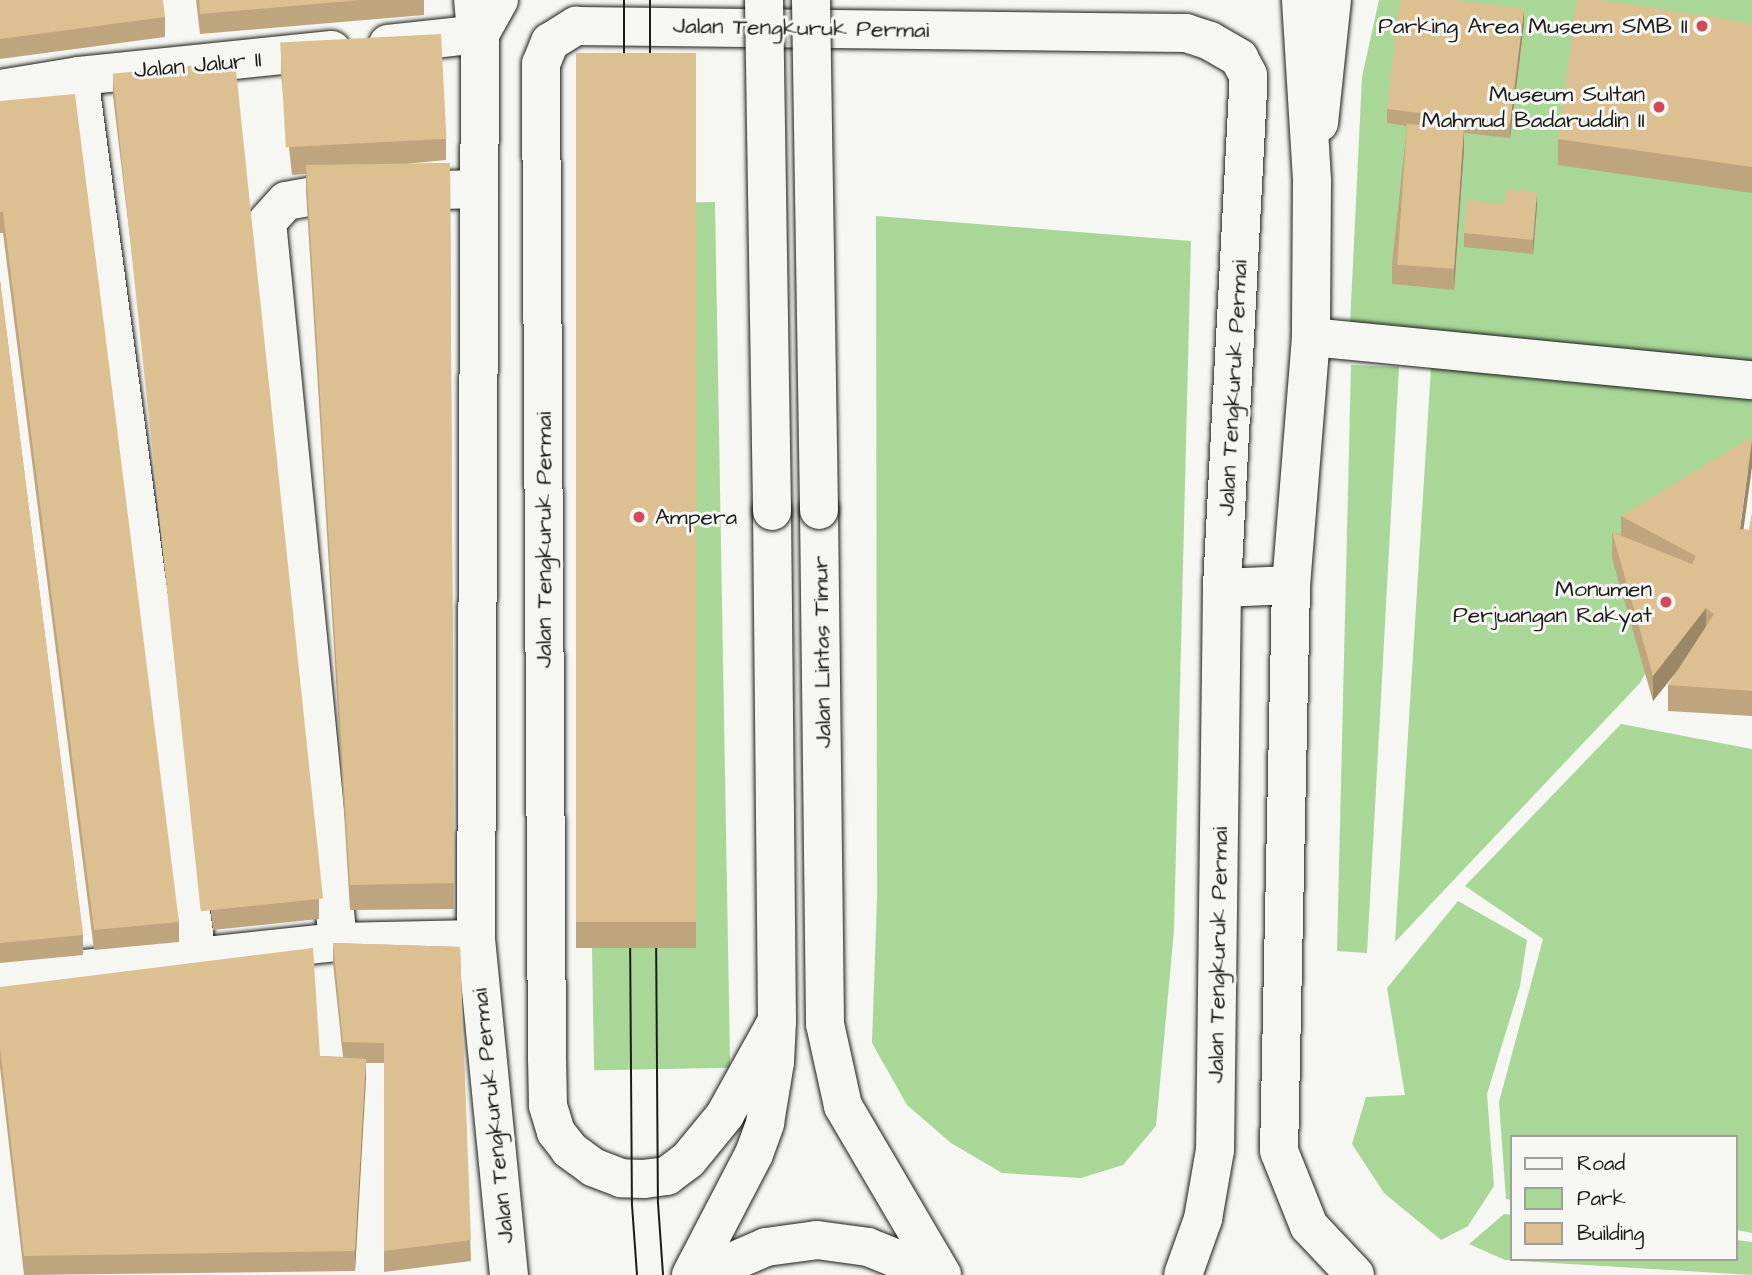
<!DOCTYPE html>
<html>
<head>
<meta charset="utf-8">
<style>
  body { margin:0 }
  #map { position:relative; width:1752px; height:1275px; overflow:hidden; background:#f6f6f2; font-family:"Architects Daughter",sans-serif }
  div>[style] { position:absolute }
  .green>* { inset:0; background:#a8d798; transform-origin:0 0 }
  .roads { filter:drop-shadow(0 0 2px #1c1c1c) drop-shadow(0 0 2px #1c1c1c) }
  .minor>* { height:38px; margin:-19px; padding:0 19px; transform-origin:19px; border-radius:19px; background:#f6f6f2 }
  .major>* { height:38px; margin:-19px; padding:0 19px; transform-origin:19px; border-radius:19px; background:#f6f6f2 }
  .highway>* { height:38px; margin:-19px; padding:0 19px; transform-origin:19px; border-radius:19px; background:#f6f6f2 }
  .tram>* { height:2px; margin:-1px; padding:0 1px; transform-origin:1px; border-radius:1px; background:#1c1c1c }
  .bridges { filter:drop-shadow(0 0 2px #1c1c1c) drop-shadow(0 0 2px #1c1c1c) }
  .highway-bridge>* { height:38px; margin:-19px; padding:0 19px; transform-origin:19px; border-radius:19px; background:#f6f6f2 }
  .wall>* { inset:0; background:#bea57d; transform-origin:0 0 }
  .shaded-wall>* { inset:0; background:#9b8666 }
  .building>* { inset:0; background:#ddc091; transform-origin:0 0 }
  .dots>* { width:19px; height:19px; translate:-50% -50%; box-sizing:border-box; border:4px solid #f6f6f2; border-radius:50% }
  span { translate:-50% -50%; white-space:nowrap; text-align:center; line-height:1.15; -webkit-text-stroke:6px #f6f6f2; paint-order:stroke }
  .poi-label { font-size:23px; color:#1c1c1c }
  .right { translate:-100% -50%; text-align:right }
  .left { translate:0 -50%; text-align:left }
  .street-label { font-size:23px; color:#1c1c1c }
  .legend { position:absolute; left:1510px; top:1135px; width:228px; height:126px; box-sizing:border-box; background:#f6f6f2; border:2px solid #9f9f9c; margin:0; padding:9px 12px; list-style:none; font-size:21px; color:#1c1c1c }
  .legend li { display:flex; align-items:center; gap:14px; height:35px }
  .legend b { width:35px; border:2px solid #9f9f9c }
</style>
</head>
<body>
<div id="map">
  <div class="green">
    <i style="clip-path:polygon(1379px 0,1752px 0,1752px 362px,1350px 325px,1362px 77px)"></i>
    <i style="left:715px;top:202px;width:866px;height:136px;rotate:89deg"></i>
    <i style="clip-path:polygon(876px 216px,1191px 241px,1174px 930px,1156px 1126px,1123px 1165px,1081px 1178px,1002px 1173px,951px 1143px,907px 1105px,872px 1043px,877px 898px)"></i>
    <i style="clip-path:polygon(1351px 365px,1399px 367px,1367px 953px,1337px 951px)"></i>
    <i style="clip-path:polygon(1431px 368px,1752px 397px,1752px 463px,1692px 589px,1640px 683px,1395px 942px)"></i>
    <i style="clip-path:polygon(1621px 724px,1752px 749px,1752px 1233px,1736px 1230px,1736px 1137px,1512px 1137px,1512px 1200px,1506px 1199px,1499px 1102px,1543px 939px,1465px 886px)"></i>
    <i style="clip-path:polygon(1458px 901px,1527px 940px,1520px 986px,1487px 1094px,1494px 1186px,1468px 1226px,1441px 1240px,1384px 1193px,1352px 1144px,1366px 1097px,1405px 1095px,1387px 988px)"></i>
    <i style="clip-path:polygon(1504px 1214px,1512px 1215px,1512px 1259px,1736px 1259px,1736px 1240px,1752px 1242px,1752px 1275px,1505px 1260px,1469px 1244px)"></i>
  </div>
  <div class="roads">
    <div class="minor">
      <i style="left:388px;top:44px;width:93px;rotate:-6.2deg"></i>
      <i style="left:480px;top:34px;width:14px;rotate:-111deg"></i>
      <i style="left:475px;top:21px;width:21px;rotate:-95deg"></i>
      <i style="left:79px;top:76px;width:888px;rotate:82.36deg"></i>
      <i style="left:0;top:89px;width:80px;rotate:-9.3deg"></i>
      <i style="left:79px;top:76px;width:254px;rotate:-5.9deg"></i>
      <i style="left:1319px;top:123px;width:124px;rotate:-84deg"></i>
      <i style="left:1311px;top:337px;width:443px;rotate:5.6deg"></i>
      <i style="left:338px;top:942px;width:723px;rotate:-95.63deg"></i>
      <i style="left:267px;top:222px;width:28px;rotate:-48deg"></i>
      <i style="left:286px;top:201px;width:45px;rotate:-10.3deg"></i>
      <i style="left:330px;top:193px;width:149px;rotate:-1.5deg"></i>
      <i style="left:0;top:978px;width:340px;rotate:-6.1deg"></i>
      <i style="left:338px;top:942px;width:138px;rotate:-1.2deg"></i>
    </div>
    <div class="major">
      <i style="left:499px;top:0;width:39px;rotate:119deg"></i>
      <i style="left:480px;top:34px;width:905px;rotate:90.25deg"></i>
      <i style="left:476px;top:939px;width:338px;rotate:84.4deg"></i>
      <i style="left:1301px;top:0;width:182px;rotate:86.5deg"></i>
      <i style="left:1312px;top:182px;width:155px;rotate:90.4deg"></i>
      <i style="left:1311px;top:337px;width:249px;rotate:94.6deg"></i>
      <i style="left:1291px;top:585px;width:566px;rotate:91.21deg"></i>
      <i style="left:1279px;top:1151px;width:81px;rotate:68.2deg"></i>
      <i style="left:1309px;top:1226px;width:67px;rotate:46.8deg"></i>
      <i style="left:1222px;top:588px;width:69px;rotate:-2.5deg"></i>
      <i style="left:777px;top:1021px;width:107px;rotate:119deg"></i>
      <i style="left:725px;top:1115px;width:58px;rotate:129.4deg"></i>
      <i style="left:688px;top:1160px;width:26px;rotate:143deg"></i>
      <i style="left:667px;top:1176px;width:23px;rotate:173deg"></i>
      <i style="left:644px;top:1179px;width:23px;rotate:-178deg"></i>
      <i style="left:621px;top:1178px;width:30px;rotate:-159deg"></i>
      <i style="left:593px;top:1167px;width:29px;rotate:-144deg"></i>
      <i style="left:570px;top:1150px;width:23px;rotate:-128deg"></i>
      <i style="left:556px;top:1132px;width:28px;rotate:-107deg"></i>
      <i style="left:548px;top:1105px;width:46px;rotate:-91.2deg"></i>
      <i style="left:547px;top:1059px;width:995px;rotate:-90.35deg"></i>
      <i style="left:541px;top:64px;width:24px;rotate:-68deg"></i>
      <i style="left:550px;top:42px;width:31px;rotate:-32deg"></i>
      <i style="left:576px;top:26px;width:610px;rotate:0.66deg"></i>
      <i style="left:1186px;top:33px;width:25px;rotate:18deg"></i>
      <i style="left:1210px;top:41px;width:34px;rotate:30deg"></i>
      <i style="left:1239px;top:58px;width:19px;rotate:62deg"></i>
      <i style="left:1248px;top:75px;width:15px;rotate:90deg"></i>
      <i style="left:1248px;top:90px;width:499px;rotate:93deg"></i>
      <i style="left:1222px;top:588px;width:562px;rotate:90.71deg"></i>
      <i style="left:1215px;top:1150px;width:70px;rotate:99.9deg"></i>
      <i style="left:1203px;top:1219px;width:59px;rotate:109.7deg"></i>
    </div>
    <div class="highway">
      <i style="left:819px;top:510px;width:514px;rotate:89.33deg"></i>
      <i style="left:825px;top:1024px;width:84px;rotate:77.6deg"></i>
      <i style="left:843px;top:1106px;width:196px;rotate:59.6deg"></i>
      <i style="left:691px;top:1275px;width:136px;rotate:-62.5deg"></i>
      <i style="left:754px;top:1154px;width:33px;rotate:-70deg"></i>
      <i style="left:765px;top:1123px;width:62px;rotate:-80.7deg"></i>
      <i style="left:775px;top:1062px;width:41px;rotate:-87.2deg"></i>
      <i style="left:777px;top:1021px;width:510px;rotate:-90.56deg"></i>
      <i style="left:710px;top:1275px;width:13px;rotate:-39deg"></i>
      <i style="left:720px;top:1267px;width:50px;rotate:-23.5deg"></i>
      <i style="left:766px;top:1247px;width:51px;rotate:-7.8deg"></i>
      <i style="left:817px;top:1240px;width:51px;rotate:7.8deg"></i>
      <i style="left:868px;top:1247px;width:51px;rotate:22deg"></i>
      <i style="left:915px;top:1266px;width:14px;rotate:39deg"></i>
    </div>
  </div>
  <div class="tram">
    <i style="left:624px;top:0;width:73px;rotate:90deg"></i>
    <i style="left:650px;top:0;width:73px;rotate:90deg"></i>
    <i style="left:630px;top:927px;width:278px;rotate:89.6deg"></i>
    <i style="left:632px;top:1205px;width:70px;rotate:85.9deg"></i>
    <i style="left:656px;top:927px;width:276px;rotate:89.6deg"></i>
    <i style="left:658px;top:1203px;width:72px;rotate:86deg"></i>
  </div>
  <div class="bridges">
    <div class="highway-bridge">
      <i style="left:764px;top:0;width:511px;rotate:89.1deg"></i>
      <i style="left:811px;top:0;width:510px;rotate:89.1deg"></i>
    </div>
  </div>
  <div class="wall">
    <i style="clip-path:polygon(0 0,165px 17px,165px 37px,0 59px)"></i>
    <i style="clip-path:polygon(196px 0,424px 0,424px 15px,200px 34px)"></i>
    <i style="clip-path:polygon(1524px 23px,1510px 138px,1464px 133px,1464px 149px,1454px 290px,1392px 284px,1392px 264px,1407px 126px,1387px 123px,1387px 109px)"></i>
    <i style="clip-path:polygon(1752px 23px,1752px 193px,1558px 165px,1558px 139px)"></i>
    <i style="left:576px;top:53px;width:120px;height:895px"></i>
    <i style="clip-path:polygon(281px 54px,446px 139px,446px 160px,405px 164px,450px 163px,454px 909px,350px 910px,306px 191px,306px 174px,292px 175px,281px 75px)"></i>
    <i style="clip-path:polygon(113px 75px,319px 899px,319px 919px,213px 930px,113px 96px)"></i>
    <i style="clip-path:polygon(0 101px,179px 922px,179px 942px,94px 950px,3px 233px,0 233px)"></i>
    <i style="clip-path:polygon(1505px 204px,1537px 206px,1533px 254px,1464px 247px,1464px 233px)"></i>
    <i style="clip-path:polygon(0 280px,83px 935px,83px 955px,0 963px)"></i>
    <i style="clip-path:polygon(1752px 514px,1752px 716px,1668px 711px,1668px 685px,1675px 674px,1653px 701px,1612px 558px,1612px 532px,1621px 535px,1621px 516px,1749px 530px)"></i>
    <i style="clip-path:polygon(333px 943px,460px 947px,471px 1261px,384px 1272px,384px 1063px,366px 1063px,355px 1271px,24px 1275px,0 1067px,0 987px,320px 1056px,343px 1057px,333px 963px)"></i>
  </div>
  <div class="shaded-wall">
    <i style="clip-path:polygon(1524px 9px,1524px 23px,1510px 138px,1510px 124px)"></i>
    <i style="clip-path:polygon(1464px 128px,1464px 149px,1454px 290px,1454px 270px)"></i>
    <i style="clip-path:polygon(1537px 192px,1537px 206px,1533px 254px,1533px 240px)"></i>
    <i style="clip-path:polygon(1752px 441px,1752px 467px,1740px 555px,1740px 529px)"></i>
    <i style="clip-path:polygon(1706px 608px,1706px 634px,1653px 701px,1653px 676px)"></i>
    <i style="clip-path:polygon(366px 1059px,366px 1079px,355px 1271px,355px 1251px)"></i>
  </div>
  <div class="building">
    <i style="clip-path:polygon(0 0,163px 0,165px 17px,0 39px)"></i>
    <i style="clip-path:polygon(199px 0,361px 0,200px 14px)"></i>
    <i style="clip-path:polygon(1400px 0,1450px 0,1524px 9px,1510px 124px,1387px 109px)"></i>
    <i style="clip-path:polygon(1577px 0,1599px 0,1752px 23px,1752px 167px,1558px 139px)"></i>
    <i style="left:441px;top:34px;width:105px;height:161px;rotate:87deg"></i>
    <i style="left:576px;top:53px;width:120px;height:869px"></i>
    <i style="left:235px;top:61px;width:842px;height:123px;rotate:84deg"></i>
    <i style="clip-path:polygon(75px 94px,179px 922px,94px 930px,3px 212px,0 212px,0 101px)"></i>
    <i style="left:1407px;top:124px;width:57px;height:141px;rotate:4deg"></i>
    <i style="clip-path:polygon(450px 163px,454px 883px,350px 885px,306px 165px)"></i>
    <i style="clip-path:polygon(1506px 189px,1537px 192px,1533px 240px,1464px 233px,1467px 200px,1505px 204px)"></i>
    <i style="clip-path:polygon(0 281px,83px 935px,0 943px)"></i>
    <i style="clip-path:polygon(1752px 437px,1740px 529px,1749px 530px,1752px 514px,1752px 691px,1668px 685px,1714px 614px,1706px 608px,1653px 676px,1612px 532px,1692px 564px,1696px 556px,1621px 516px)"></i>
    <i style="clip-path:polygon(333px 943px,460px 947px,471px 1240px,384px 1251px,384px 1043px,343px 1042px)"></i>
    <i style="clip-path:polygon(313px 948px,320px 1056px,366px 1059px,355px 1251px,24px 1256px,0 1047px,0 987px)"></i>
  </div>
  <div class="dots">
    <i style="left:1702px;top:26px;background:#d1495b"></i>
    <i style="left:1659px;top:107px;background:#d1495b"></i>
    <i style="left:639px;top:517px;background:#d1495b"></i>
    <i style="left:1666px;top:602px;background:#d1495b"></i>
  </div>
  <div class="poi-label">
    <span class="right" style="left:1688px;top:26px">Parking Area Museum SMB II</span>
    <span class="right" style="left:1645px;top:107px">Museum Sultan<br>Mahmud Badaruddin II</span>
    <span class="left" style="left:655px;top:517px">Ampera</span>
    <span class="right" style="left:1652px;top:602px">Monumen<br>Perjuangan Rakyat</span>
  </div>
  <div class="street-label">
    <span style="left:801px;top:28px;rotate:1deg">Jalan Tengkuruk Permai</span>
    <span style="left:198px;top:65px;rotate:-5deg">Jalan Jalur II</span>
    <span style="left:1233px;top:388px;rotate:-87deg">Jalan Tengkuruk Permai</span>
    <span style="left:544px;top:540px;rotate:-90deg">Jalan Tengkuruk Permai</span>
    <span style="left:822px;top:652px;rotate:-91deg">Jalan Lintas Timur</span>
    <span style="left:1218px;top:955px;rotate:-89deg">Jalan Tengkuruk Permai</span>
    <span style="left:493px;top:1116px;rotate:-96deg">Jalan Tengkuruk Permai</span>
  </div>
  <ul class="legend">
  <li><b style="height:9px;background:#f6f6f2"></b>Road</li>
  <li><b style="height:19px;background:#a8d798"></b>Park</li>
  <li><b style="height:19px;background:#ddc091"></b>Building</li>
  </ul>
</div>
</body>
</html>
